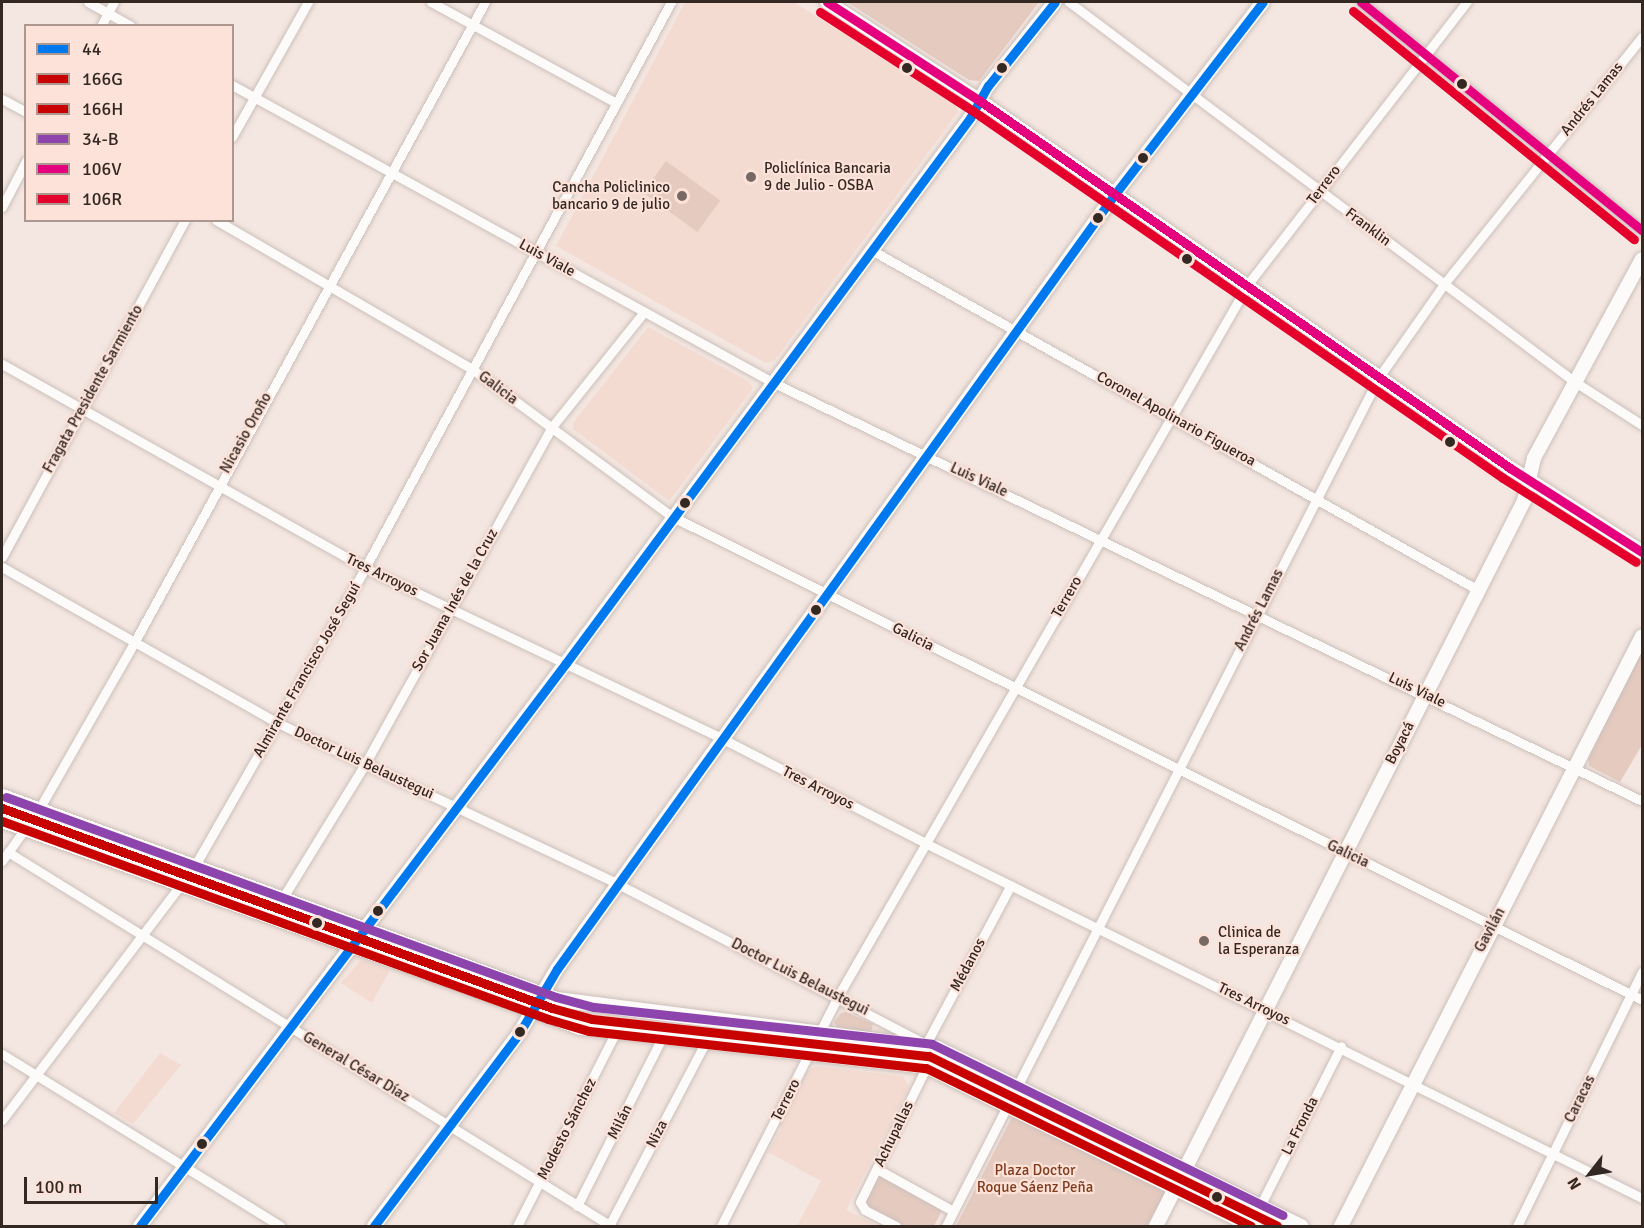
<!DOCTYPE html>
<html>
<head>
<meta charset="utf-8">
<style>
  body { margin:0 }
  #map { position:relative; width:1644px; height:1228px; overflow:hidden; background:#f4e6e0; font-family:Signika,sans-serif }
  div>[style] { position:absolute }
  .built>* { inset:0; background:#f3dbd2 }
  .green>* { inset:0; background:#e5cabf; transform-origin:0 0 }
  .roads { filter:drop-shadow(0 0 2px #cbc0bb) drop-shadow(0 0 2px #cbc0bb) }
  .street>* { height:9px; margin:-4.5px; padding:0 4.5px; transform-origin:4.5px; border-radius:4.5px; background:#fdfbfa }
  .secondary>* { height:14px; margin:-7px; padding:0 7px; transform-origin:7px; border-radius:7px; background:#fdfbfa }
  .primary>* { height:15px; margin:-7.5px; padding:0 7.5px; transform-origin:7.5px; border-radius:7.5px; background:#fdfbfa }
  .bus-1>* { height:9px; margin:-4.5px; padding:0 4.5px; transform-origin:4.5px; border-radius:4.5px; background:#0079ef }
  .bus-2>* { height:9px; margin:-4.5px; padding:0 4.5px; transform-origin:4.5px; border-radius:4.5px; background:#c70201 }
  .bus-3>* { height:9px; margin:-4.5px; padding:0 4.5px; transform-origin:4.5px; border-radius:4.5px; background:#c70201 }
  .bus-4>* { height:9px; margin:-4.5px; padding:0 4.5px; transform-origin:4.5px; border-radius:4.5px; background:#8e44ad }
  .bus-5>* { height:9px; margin:-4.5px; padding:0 4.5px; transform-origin:4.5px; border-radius:4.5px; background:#e5007d }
  .bus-6>* { height:9px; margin:-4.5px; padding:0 4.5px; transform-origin:4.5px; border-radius:4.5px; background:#e4002b }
  .dots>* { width:16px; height:16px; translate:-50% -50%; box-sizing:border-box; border:3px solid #fce2d8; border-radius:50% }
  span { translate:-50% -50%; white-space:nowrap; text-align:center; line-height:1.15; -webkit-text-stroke:4.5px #fce2d8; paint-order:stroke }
  .street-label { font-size:15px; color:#342823 }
  .poi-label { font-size:15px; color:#342823 }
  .left { translate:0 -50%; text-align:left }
  .right { translate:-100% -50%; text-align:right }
  .park-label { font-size:15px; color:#813c1d }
  .frame { position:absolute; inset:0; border:3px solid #342823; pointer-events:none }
  .legend { position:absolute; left:24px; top:24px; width:210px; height:198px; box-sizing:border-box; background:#fce2d8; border:2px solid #ac9890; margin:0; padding:8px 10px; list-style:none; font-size:18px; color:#342823 }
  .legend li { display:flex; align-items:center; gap:12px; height:30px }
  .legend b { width:30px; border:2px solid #ac9890 }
  .north { position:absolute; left:1560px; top:1144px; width:60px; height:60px; -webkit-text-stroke:4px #fce2d8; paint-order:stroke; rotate:239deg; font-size:16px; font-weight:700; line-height:24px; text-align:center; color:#342823 }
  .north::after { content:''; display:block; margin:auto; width:21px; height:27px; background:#342823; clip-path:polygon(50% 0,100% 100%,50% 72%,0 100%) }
  .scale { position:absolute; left:24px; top:1177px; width:134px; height:27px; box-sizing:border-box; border:3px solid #342823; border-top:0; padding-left:8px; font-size:18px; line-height:21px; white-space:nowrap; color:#342823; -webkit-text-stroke:4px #fce2d8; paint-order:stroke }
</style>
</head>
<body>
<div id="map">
  <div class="built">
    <i style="clip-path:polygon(685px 2px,794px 2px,956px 105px,958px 112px,774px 361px,766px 363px,556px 246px)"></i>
    <i style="clip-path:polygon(648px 327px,748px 381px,753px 388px,669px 501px,573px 429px,573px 423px)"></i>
    <i style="clip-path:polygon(361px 960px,390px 970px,372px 1003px,341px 983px)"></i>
    <i style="clip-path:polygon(160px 1053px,181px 1065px,133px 1124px,114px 1113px)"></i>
    <i style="clip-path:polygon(815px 1066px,903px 1076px,909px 1087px,846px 1210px,878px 1226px,797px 1226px,821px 1181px,768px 1152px,782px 1127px,778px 1125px,808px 1071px)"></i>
  </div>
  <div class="green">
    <i style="clip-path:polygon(847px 2px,1039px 2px,979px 81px,969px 80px)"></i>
    <i style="left:666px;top:161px;width:67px;height:39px;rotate:36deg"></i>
    <i style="clip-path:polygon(1642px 650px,1642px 745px,1620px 782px,1589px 766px,1588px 756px)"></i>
    <i style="clip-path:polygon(846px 1012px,873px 1024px,871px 1033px,837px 1027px,834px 1022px,841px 1013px)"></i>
    <i style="clip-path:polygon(1013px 1115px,1161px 1187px,1164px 1194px,1147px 1226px,956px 1226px)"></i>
    <i style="clip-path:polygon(879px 1169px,946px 1203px,934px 1226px,902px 1226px,860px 1205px)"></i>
  </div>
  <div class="roads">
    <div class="street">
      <i style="left:88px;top:2px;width:49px;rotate:29.2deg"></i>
      <i style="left:431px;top:2px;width:211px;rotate:28.6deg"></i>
      <i style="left:1069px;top:2px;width:633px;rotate:36.91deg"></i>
      <i style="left:1575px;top:382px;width:80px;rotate:32.7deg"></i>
      <i style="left:1361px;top:2px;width:362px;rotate:39.1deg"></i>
      <i style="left:101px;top:26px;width:27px;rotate:-62deg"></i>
      <i style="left:232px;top:85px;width:619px;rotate:28.8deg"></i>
      <i style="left:774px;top:383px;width:963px;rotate:25.71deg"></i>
      <i style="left:2px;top:99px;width:27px;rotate:28deg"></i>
      <i style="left:232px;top:137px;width:155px;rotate:-60.6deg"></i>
      <i style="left:2px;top:207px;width:52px;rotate:-62.4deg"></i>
      <i style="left:216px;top:220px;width:296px;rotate:30.2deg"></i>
      <i style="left:472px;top:369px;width:250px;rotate:36.4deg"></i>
      <i style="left:673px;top:517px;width:1083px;rotate:26.49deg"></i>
      <i style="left:873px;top:251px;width:694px;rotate:29.26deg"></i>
      <i style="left:2px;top:364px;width:416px;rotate:29.3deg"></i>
      <i style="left:365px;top:568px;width:397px;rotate:25.5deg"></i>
      <i style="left:723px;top:739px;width:227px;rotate:27.2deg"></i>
      <i style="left:925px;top:843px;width:800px;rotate:26.34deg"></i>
      <i style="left:2px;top:557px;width:383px;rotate:-61.5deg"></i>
      <i style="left:2px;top:567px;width:317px;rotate:29.5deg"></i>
      <i style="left:278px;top:723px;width:376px;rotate:25.3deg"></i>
      <i style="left:618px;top:884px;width:347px;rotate:27.5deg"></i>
      <i style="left:926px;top:1044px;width:180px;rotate:-61.9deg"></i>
      <i style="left:8px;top:852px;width:710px;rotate:31.81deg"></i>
      <i style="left:2px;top:861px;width:64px;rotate:-54.6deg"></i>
      <i style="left:39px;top:809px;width:191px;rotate:-60.2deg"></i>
      <i style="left:134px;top:643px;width:731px;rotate:-61.3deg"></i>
      <i style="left:282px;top:899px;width:158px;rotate:-58.4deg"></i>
      <i style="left:365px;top:764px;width:384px;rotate:-61deg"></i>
      <i style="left:551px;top:428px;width:149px;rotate:-51.3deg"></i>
      <i style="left:2px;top:1054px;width:327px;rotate:31.7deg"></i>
      <i style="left:2px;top:1120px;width:318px;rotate:-52.8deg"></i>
      <i style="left:194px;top:867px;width:344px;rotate:-60.2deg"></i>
      <i style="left:365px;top:568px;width:643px;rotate:-61.6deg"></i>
      <i style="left:877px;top:1169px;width:87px;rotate:28.9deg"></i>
      <i style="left:577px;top:1206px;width:188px;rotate:-63.2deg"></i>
      <i style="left:1260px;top:1206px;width:179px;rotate:-63.1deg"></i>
      <i style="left:517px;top:1226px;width:218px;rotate:-63deg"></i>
      <i style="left:609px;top:1226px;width:207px;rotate:-62.3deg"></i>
      <i style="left:721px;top:1226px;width:258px;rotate:-63deg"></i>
      <i style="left:838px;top:996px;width:822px;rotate:-60.06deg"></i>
      <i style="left:1248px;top:284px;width:357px;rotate:-52.2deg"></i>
      <i style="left:896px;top:1226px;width:35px;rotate:-153deg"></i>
      <i style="left:865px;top:1210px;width:9px;rotate:-122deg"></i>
      <i style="left:860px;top:1202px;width:152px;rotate:-63.8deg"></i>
      <i style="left:946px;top:1226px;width:953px;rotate:-62.98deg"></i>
      <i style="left:1379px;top:377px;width:113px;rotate:-55deg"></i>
      <i style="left:1444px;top:284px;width:317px;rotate:-51.3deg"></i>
      <i style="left:1517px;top:1226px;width:283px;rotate:-63.8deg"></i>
    </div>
    <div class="secondary">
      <i style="left:827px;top:2px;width:182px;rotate:32.9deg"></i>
      <i style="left:980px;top:101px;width:645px;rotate:34.7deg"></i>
      <i style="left:1510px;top:468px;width:156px;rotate:32.5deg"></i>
      <i style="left:140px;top:1226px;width:706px;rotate:-52.89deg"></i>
      <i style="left:566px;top:663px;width:678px;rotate:-53.45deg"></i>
      <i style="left:970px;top:118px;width:37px;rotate:-61deg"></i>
      <i style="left:988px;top:86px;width:107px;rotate:-51.4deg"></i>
      <i style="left:374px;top:1226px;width:243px;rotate:-53deg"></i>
      <i style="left:520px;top:1032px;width:73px;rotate:-59.6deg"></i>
      <i style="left:557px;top:969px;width:955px;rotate:-54.25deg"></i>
      <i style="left:1115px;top:194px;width:242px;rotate:-52.4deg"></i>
      <i style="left:1156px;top:1226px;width:813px;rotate:-63.09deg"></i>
      <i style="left:1524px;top:501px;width:44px;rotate:-76.9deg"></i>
      <i style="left:1534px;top:458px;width:226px;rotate:-61.5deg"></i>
      <i style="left:1341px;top:1226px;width:662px;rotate:-62.97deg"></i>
    </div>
    <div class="primary">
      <i style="left:2px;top:796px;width:590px;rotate:20.12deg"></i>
      <i style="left:556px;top:999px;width:384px;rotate:7.3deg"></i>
      <i style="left:937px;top:1048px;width:405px;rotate:26.1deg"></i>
      <i style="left:2px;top:820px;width:614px;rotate:19.7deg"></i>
      <i style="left:580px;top:1027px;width:349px;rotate:6.4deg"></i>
      <i style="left:927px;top:1066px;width:364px;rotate:26.1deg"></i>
    </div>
  </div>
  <div class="bus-1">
    <i style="left:140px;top:1226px;width:706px;rotate:-52.89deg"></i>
    <i style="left:566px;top:663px;width:678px;rotate:-53.45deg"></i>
    <i style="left:970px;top:118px;width:37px;rotate:-61deg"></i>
    <i style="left:988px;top:86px;width:107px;rotate:-51.4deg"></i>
    <i style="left:374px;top:1226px;width:243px;rotate:-53deg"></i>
    <i style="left:520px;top:1032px;width:73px;rotate:-59.6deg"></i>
    <i style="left:557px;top:969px;width:955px;rotate:-54.25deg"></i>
    <i style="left:1115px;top:194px;width:242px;rotate:-52.4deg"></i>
  </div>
  <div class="bus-2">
    <i style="left:2px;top:808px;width:585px;rotate:19.98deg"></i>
    <i style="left:552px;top:1008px;width:41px;rotate:15.4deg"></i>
    <i style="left:592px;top:1019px;width:339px;rotate:6.3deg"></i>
    <i style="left:929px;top:1056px;width:387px;rotate:26deg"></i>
  </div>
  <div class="bus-3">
    <i style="left:2px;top:821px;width:581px;rotate:19.93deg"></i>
    <i style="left:548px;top:1019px;width:43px;rotate:16.3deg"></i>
    <i style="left:589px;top:1031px;width:339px;rotate:6.3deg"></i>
    <i style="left:926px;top:1068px;width:361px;rotate:25.9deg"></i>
  </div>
  <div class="bus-4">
    <i style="left:6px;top:797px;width:585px;rotate:19.98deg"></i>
    <i style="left:556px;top:997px;width:39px;rotate:15deg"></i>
    <i style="left:594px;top:1007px;width:340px;rotate:6.2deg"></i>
    <i style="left:932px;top:1044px;width:390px;rotate:26deg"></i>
  </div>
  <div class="bus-5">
    <i style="left:827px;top:2px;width:182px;rotate:32.9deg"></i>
    <i style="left:980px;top:101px;width:645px;rotate:34.7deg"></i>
    <i style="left:1510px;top:468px;width:156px;rotate:32.5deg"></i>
    <i style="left:1361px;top:2px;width:362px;rotate:39.1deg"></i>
  </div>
  <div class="bus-6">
    <i style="left:1353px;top:11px;width:362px;rotate:39.1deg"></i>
    <i style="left:820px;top:12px;width:182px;rotate:32.9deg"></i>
    <i style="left:973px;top:111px;width:645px;rotate:34.7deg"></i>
    <i style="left:1503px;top:478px;width:157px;rotate:32.3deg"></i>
  </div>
  <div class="dots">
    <i style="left:907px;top:68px;background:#342823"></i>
    <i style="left:1002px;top:68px;background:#342823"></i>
    <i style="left:1462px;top:84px;background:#342823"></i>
    <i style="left:1143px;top:158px;background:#342823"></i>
    <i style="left:751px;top:177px;background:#776a65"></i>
    <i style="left:682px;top:196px;background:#776a65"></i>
    <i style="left:1098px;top:218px;background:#342823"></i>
    <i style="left:1187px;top:259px;background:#342823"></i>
    <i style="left:1450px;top:442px;background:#342823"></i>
    <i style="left:685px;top:503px;background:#342823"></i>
    <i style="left:816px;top:610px;background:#342823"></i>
    <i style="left:378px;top:911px;background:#342823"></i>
    <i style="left:317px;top:923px;background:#342823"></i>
    <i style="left:1204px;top:941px;background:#776a65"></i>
    <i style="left:520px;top:1032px;background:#342823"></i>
    <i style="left:202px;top:1144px;background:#342823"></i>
    <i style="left:1217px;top:1197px;background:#342823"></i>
  </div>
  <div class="street-label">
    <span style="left:1592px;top:99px;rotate:-51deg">Andrés Lamas</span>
    <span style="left:1324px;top:185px;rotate:-53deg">Terrero</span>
    <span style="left:1368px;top:227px;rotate:37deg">Franklin</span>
    <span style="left:547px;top:258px;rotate:29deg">Luis Viale</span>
    <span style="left:498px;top:388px;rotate:37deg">Galicia</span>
    <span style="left:93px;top:389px;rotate:-61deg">Fragata Presidente Sarmiento</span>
    <span style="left:1176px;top:419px;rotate:29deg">Coronel Apolinario Figueroa</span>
    <span style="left:246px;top:433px;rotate:-61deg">Nicasio Oroño</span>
    <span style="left:979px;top:480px;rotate:25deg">Luis Viale</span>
    <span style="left:382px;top:575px;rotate:26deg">Tres Arroyos</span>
    <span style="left:1067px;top:597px;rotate:-60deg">Terrero</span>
    <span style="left:455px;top:600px;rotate:-61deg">Sor Juana Inés de la Cruz</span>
    <span style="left:1259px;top:610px;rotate:-63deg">Andrés Lamas</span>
    <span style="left:913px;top:637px;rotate:27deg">Galicia</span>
    <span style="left:307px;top:670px;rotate:-60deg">Almirante Francisco José Seguí</span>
    <span style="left:1417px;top:690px;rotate:26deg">Luis Viale</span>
    <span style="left:1400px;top:743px;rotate:-63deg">Boyacá</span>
    <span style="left:364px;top:763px;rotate:25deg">Doctor Luis Belaustegui</span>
    <span style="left:818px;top:788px;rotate:27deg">Tres Arroyos</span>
    <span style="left:1348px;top:854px;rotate:26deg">Galicia</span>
    <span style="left:1490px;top:930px;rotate:-62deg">Gavilán</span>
    <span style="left:968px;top:965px;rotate:-62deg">Médanos</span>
    <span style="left:800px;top:977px;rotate:27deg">Doctor Luis Belaustegui</span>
    <span style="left:1254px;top:1004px;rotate:26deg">Tres Arroyos</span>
    <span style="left:356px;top:1067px;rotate:31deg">General César Díaz</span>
    <span style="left:1580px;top:1099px;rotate:-64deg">Caracas</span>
    <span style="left:786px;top:1100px;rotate:-63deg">Terrero</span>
    <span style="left:620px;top:1122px;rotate:-63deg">Milán</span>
    <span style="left:1300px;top:1126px;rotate:-63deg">La Fronda</span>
    <span style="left:567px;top:1129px;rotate:-63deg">Modesto Sánchez</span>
    <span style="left:657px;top:1134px;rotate:-63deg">Niza</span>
    <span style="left:894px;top:1134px;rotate:-64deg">Achupallas</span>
  </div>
  <div class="poi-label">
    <span class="left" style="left:764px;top:177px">Policlínica Bancaria<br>9 de Julio - OSBA</span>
    <span class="right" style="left:670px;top:196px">Cancha Policlinico<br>bancario 9 de julio</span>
    <span class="left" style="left:1218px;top:941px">Clinica de<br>la Esperanza</span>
  </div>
  <div class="park-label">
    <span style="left:1035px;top:1179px">Plaza Doctor<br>Roque Sáenz Peña</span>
  </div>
  <div class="frame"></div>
  <ul class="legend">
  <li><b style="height:8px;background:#0079ef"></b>44</li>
  <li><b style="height:8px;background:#c70201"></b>166G</li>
  <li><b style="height:8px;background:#c70201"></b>166H</li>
  <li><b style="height:8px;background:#8e44ad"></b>34-B</li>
  <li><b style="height:8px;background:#e5007d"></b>106V</li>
  <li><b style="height:8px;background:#e4002b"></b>106R</li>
  </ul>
  <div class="north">N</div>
  <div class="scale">100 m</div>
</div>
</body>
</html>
